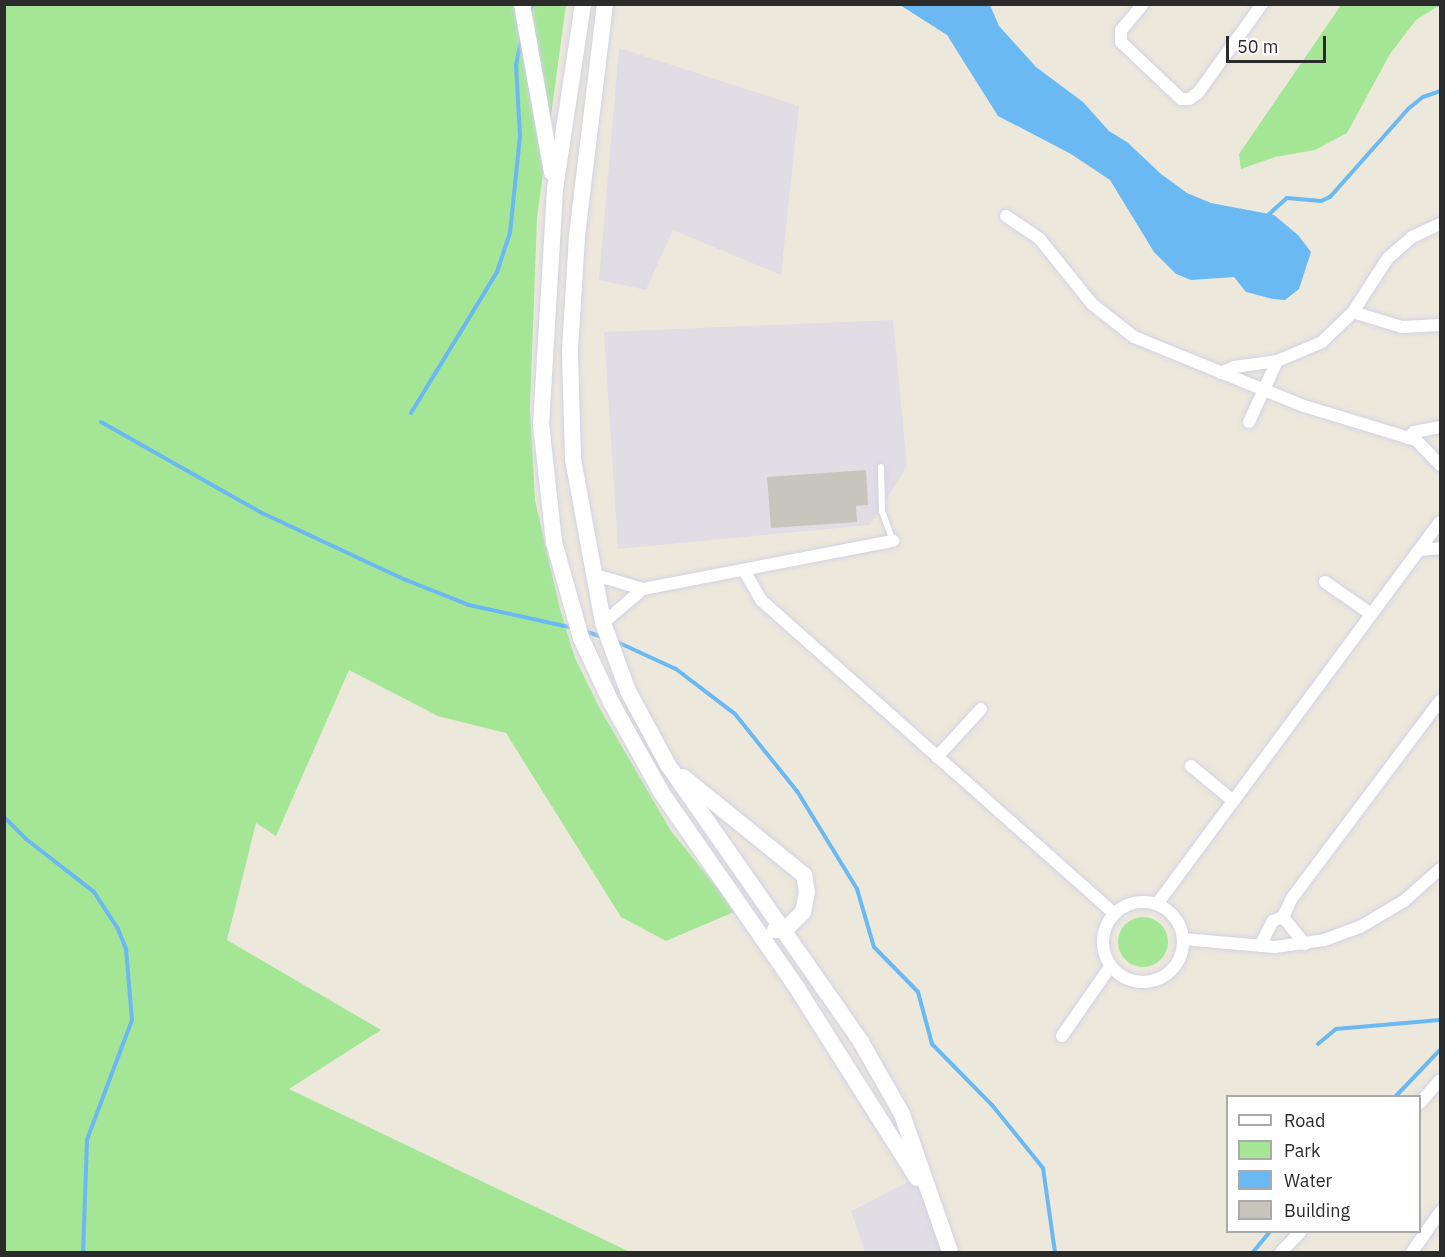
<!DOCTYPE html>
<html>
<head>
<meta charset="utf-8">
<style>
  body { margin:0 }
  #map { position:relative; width:1445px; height:1257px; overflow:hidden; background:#ede8dc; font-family:"IBM Plex Sans",sans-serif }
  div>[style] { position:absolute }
  .industrial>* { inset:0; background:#e1dde5 }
  .green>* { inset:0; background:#a5e696 }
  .round { border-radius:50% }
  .water>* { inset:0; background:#6bb9f3 }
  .stream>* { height:4px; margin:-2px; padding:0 2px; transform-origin:2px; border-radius:2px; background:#6bb9f3 }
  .building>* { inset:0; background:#c8c5bc }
  .roads { filter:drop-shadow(0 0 2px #d1d2e4) drop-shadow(0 0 2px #d1d2e4) }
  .service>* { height:6px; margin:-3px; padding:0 3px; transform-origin:3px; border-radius:3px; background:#fff }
  .minor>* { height:12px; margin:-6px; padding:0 6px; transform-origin:6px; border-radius:6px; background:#fff }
  .minor>.ring { margin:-6px; padding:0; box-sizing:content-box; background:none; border:12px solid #fff; border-radius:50% }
  .secondary>* { height:16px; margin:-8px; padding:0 8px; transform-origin:8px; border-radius:8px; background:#fff }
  span { translate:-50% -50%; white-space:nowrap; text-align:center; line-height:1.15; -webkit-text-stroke:5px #fff; paint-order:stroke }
  .frame { position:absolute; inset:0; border:6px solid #2b2b2b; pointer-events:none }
  .legend { position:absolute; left:1226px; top:1095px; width:195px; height:138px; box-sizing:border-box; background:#fff; border:2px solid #aaa; margin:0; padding:8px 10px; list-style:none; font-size:18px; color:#2b2b2b }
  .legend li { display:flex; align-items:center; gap:12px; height:30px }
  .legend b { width:30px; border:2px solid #aaa }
  .scale { position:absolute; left:1226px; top:36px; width:100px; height:27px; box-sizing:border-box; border:3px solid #2b2b2b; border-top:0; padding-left:8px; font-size:18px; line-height:21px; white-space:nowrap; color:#2b2b2b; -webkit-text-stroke:4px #fff; paint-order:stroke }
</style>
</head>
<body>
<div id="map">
  <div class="industrial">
    <i style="clip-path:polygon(619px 48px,799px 106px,781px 275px,673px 230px,646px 290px,599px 280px)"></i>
    <i style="clip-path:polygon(893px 320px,907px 466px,870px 525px,618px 549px,604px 332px)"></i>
    <i style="clip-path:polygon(914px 1179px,930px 1209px,942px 1252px,865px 1252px,851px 1211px)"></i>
  </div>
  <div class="green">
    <i style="clip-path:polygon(4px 5px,566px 5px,537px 218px,530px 408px,535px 500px,560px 609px,575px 658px,599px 707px,671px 831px,736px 911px,666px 941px,621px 917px,506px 733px,438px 716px,349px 670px,276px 836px,256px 823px,227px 940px,381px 1030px,289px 1089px,630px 1252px,5px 1252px)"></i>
    <i style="clip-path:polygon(1341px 5px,1440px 5px,1416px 20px,1390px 54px,1347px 133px,1315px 150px,1275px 157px,1241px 169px,1239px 154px)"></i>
    <i class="round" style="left:1118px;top:917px;width:50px;height:50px"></i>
  </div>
  <div class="water">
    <i style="clip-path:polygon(900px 5px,990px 5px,999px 26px,1036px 67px,1083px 102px,1109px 131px,1127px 142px,1161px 174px,1187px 193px,1211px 203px,1274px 215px,1298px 235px,1311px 252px,1299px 289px,1285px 300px,1273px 299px,1246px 292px,1234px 277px,1191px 280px,1176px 274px,1154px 252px,1110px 180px,1071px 154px,998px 116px,947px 35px)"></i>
  </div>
  <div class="stream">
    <i style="left:530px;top:13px;width:9px;rotate:-77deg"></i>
    <i style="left:1268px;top:215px;width:25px;rotate:-42deg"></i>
    <i style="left:1287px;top:198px;width:34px;rotate:5deg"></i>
    <i style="left:1321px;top:201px;width:10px;rotate:-24deg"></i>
    <i style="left:1330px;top:197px;width:118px;rotate:-48.4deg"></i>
    <i style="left:1408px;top:109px;width:19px;rotate:-39deg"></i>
    <i style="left:1423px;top:97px;width:18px;rotate:-19deg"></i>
    <i style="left:411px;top:413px;width:165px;rotate:-58.6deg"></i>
    <i style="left:497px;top:272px;width:41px;rotate:-71.6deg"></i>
    <i style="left:510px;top:233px;width:98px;rotate:-84.1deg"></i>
    <i style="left:520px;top:136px;width:71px;rotate:-93.2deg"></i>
    <i style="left:516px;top:65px;width:29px;rotate:-78deg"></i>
    <i style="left:101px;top:422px;width:185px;rotate:29.5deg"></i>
    <i style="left:262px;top:513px;width:159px;rotate:25deg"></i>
    <i style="left:406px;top:580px;width:68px;rotate:21.6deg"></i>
    <i style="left:469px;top:605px;width:107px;rotate:12.4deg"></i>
    <i style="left:584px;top:631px;width:19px;rotate:18deg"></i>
    <i style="left:615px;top:641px;width:67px;rotate:24.7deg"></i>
    <i style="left:676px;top:669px;width:74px;rotate:37.3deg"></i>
    <i style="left:735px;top:714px;width:99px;rotate:51.2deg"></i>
    <i style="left:797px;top:791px;width:115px;rotate:58.5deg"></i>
    <i style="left:857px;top:889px;width:60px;rotate:73.7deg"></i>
    <i style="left:874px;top:947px;width:63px;rotate:45.6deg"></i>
    <i style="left:918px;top:992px;width:54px;rotate:74.9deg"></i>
    <i style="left:932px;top:1044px;width:86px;rotate:45.5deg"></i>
    <i style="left:992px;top:1105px;width:81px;rotate:51deg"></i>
    <i style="left:1043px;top:1168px;width:85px;rotate:81.9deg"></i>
    <i style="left:4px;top:817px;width:31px;rotate:45deg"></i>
    <i style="left:26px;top:839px;width:86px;rotate:37.9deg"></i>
    <i style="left:94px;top:892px;width:44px;rotate:57deg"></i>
    <i style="left:118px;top:929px;width:22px;rotate:68deg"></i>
    <i style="left:126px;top:949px;width:71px;rotate:85.2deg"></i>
    <i style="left:132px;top:1020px;width:128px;rotate:110.6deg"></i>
    <i style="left:87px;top:1140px;width:112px;rotate:92deg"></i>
    <i style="left:1318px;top:1044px;width:23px;rotate:-40deg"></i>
    <i style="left:1336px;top:1029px;width:104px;rotate:-4.9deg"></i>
    <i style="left:1396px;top:1096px;width:64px;rotate:-46.3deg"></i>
    <i style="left:1253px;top:1252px;width:26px;rotate:-50deg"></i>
  </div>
  <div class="building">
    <i style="clip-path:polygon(866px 470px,868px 505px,856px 506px,857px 522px,771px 528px,767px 477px)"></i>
  </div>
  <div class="roads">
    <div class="service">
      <i style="left:881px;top:467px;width:44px;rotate:88.7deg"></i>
      <i style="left:882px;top:511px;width:32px;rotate:70deg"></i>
    </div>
    <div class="minor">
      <i style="left:1143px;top:4px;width:34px;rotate:130deg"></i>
      <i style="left:1121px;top:30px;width:12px;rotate:90deg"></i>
      <i style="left:1121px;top:42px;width:83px;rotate:43.5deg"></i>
      <i style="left:1181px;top:99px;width:8px"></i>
      <i style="left:1189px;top:99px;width:11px;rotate:-34deg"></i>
      <i style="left:1198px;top:93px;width:110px;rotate:-54.3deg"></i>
      <i style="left:1006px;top:216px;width:40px;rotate:34deg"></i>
      <i style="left:1039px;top:238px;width:85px;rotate:51.2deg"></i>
      <i style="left:1092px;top:304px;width:53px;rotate:38.2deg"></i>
      <i style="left:1134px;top:337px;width:183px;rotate:22.1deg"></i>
      <i style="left:1304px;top:406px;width:117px;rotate:16.9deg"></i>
      <i style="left:1416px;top:440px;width:35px;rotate:46deg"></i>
      <i style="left:1353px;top:312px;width:51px;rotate:17deg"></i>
      <i style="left:1402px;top:327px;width:38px;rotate:-3deg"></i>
      <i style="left:1221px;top:373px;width:14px;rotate:-25deg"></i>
      <i style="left:1234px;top:367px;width:43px;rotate:-7.9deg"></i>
      <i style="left:1277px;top:361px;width:49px;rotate:-22.9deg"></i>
      <i style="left:1322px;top:342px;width:43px;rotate:-44.1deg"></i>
      <i style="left:1353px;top:312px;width:64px;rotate:-57.1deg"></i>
      <i style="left:1388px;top:258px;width:32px;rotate:-41deg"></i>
      <i style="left:1412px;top:237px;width:31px;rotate:-25deg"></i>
      <i style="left:1249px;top:422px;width:67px;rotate:-65.3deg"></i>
      <i style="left:1408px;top:438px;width:8px;rotate:-45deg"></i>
      <i style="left:1414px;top:432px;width:26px;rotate:-11deg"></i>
      <i style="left:1419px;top:550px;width:21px;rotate:-5deg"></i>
      <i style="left:745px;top:572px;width:32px;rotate:60deg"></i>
      <i style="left:761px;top:600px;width:472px;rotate:41.6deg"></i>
      <i style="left:592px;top:574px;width:53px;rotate:16.4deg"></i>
      <i style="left:1325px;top:582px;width:56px;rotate:34.8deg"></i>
      <i style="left:603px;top:623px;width:52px;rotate:-40.4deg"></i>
      <i style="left:643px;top:589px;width:255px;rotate:-10.9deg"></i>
      <i style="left:937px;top:757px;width:65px;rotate:-47.5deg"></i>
      <i style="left:1191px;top:766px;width:53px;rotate:39.7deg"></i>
      <i class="ring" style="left:1103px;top:902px;width:68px;height:68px"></i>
      <i style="left:1157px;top:904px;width:475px;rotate:-53.5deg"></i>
      <i style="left:1283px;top:917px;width:35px;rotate:51deg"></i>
      <i style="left:1183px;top:939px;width:92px;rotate:5deg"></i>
      <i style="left:1275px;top:947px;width:49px;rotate:-8.1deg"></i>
      <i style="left:1324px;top:940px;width:38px;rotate:-20deg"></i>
      <i style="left:1360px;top:927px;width:51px;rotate:-30.6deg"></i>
      <i style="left:1404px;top:901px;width:48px;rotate:-41.6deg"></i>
      <i style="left:1260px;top:946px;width:28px;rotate:-63deg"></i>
      <i style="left:1273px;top:921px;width:11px;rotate:-22deg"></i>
      <i style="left:1283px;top:917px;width:21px;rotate:-65deg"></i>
      <i style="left:1292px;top:898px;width:246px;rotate:-53.1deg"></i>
      <i style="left:1062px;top:1036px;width:84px;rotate:-55.2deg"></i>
      <i style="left:1420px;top:1103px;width:30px;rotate:-49deg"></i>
      <i style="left:1281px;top:1252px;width:28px;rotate:-46deg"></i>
      <i style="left:1412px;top:1252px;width:49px;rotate:-55deg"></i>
    </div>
    <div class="secondary">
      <i style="left:522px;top:4px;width:171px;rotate:79.9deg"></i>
      <i style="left:583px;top:4px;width:188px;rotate:98.6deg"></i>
      <i style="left:555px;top:190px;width:234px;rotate:93.4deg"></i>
      <i style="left:541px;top:424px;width:119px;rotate:83.7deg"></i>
      <i style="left:554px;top:542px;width:100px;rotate:74.3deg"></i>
      <i style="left:581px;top:638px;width:71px;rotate:64.9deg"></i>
      <i style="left:611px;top:702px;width:103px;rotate:60.9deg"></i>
      <i style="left:661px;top:792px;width:239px;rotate:55.2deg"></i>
      <i style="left:797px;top:988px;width:225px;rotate:57.7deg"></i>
      <i style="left:605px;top:4px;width:234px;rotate:96.9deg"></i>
      <i style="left:577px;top:236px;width:116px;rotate:93.5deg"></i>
      <i style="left:570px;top:352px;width:107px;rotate:88.4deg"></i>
      <i style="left:573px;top:459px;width:167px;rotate:79.6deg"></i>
      <i style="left:603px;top:623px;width:72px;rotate:69.8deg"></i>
      <i style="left:628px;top:691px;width:84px;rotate:61.6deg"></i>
      <i style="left:668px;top:765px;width:338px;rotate:55.1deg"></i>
      <i style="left:861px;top:1042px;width:83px;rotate:60.3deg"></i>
      <i style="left:902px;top:1114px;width:146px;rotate:70.8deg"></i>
      <i style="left:683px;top:777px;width:156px;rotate:39deg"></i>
      <i style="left:804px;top:875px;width:17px;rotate:80deg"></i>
      <i style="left:807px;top:892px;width:20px;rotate:101deg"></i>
      <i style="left:803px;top:912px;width:25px;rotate:135deg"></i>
      <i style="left:785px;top:930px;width:10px;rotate:180deg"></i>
    </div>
  </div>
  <div class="frame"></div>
  <ul class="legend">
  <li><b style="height:8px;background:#fff"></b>Road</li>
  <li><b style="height:16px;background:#a5e696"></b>Park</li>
  <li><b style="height:16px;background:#6bb9f3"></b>Water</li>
  <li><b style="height:16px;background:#c8c5bc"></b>Building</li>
  </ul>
  <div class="scale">50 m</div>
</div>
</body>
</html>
